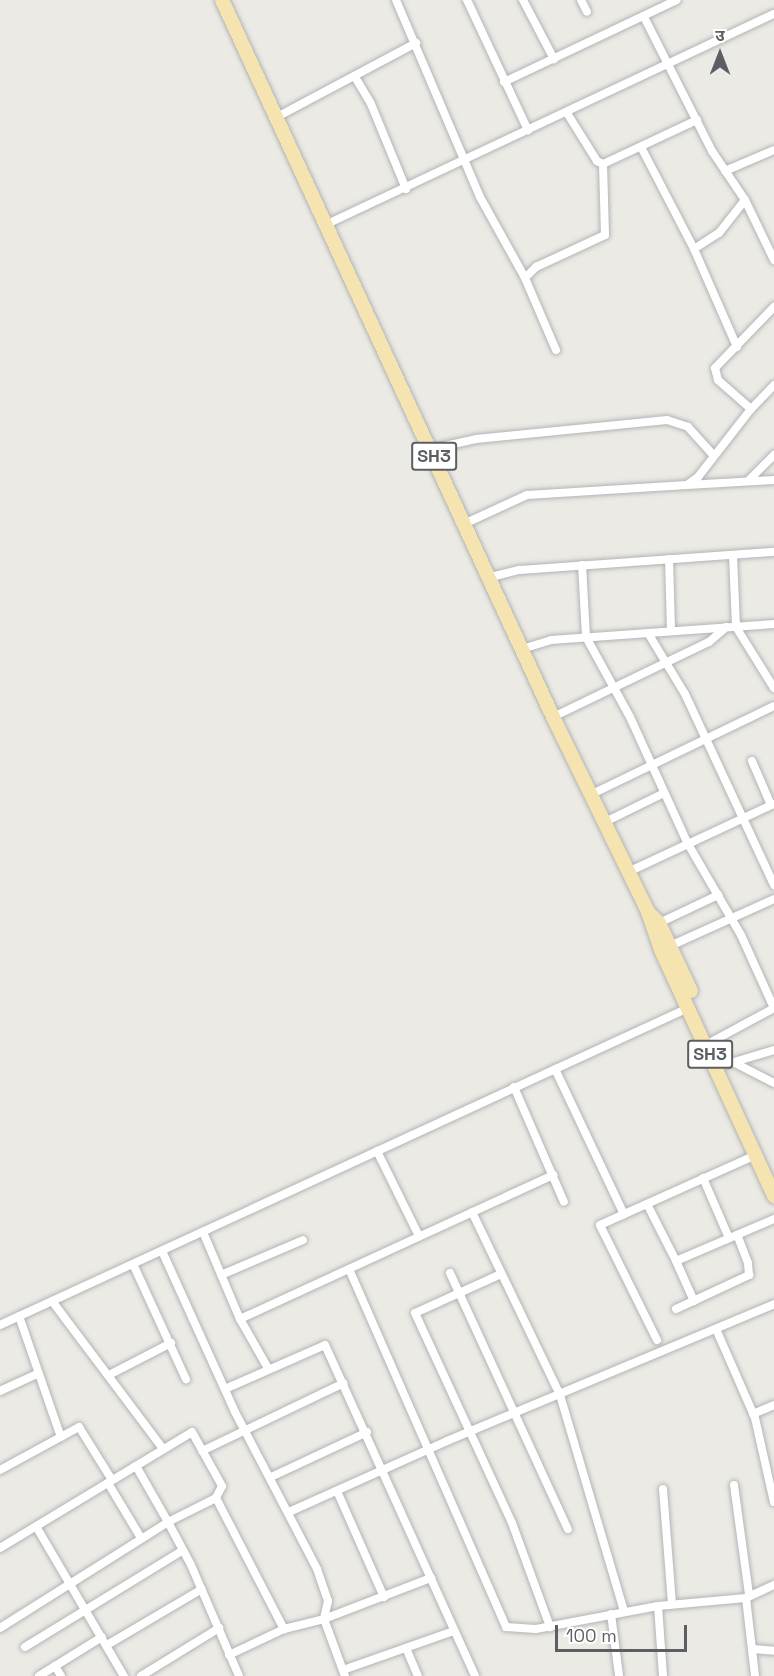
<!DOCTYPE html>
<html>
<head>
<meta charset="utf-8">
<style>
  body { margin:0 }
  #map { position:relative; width:774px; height:1676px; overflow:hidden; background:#eceae4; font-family:"Space Grotesk","Noto Sans Devanagari",sans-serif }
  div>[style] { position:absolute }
  .roads { filter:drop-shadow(0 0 2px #b1b4b7) drop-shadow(0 0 2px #b1b4b7) }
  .street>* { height:8px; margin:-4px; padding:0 4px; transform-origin:4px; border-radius:4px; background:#fff }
  .primary>* { height:14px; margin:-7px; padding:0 7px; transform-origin:7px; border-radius:7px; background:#f5e4b0 }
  span { translate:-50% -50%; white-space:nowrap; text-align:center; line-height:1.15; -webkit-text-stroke:4.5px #fff; paint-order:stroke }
  .shield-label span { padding:2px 4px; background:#fff; border:2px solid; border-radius:4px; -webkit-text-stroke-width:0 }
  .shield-label { font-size:18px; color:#5c5f62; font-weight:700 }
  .north { position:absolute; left:690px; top:24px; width:60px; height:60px; -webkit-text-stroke:4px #fff; paint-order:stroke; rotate:0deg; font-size:16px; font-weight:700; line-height:24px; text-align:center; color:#5c5f62 }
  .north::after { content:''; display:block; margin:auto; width:21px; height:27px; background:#5c5f62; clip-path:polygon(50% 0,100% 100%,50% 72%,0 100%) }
  .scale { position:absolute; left:555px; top:1625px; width:132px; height:27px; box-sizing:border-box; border:3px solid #5c5f62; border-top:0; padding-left:8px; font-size:18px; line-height:21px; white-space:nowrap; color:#5c5f62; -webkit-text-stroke:4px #fff; paint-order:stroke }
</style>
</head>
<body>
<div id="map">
  <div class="roads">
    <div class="street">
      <i style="left:396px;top:0;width:214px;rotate:66.9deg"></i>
      <i style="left:480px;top:197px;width:93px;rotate:60.9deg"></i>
      <i style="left:467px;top:0;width:144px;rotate:64.9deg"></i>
      <i style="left:523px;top:0;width:67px;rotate:62.3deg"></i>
      <i style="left:581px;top:0;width:13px;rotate:63deg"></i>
      <i style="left:644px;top:17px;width:150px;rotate:63.1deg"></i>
      <i style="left:712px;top:151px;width:59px;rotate:56deg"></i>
      <i style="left:745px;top:200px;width:67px;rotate:64.2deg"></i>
      <i style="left:355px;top:77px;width:31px;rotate:59deg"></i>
      <i style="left:371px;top:104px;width:92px;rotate:67.6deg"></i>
      <i style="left:504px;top:82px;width:191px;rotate:-25.4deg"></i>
      <i style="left:567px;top:113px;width:57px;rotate:58deg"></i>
      <i style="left:597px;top:161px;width:7px;rotate:27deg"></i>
      <i style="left:603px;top:164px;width:104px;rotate:-25.1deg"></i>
      <i style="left:275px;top:118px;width:160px;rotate:-28deg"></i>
      <i style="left:641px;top:147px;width:115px;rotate:62.5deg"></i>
      <i style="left:694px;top:249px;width:107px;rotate:66.3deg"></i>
      <i style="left:725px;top:171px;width:53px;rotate:-23.2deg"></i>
      <i style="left:325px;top:225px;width:496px;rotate:-25.2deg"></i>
      <i style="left:694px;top:249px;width:30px;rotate:-33deg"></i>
      <i style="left:719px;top:233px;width:42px;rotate:-51.8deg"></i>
      <i style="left:556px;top:350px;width:78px;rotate:-113.3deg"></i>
      <i style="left:525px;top:278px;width:16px;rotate:-45deg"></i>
      <i style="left:536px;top:267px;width:76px;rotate:-24.9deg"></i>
      <i style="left:605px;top:235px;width:71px;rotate:-91.6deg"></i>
      <i style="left:751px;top:409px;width:44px;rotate:-138.7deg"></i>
      <i style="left:718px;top:380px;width:12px;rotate:-104deg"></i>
      <i style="left:715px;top:368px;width:85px;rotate:-46deg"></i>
      <i style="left:431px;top:449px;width:46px;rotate:-12.5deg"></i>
      <i style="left:476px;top:439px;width:192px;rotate:-5.7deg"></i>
      <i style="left:667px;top:420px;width:22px;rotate:18deg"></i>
      <i style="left:688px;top:427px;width:38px;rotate:48deg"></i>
      <i style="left:748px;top:481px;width:37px;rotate:-45deg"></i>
      <i style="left:687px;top:485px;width:87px;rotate:-3.3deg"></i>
      <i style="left:466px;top:523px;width:67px;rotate:-24.7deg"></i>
      <i style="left:527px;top:495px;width:160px;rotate:-3.6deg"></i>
      <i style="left:687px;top:485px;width:14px;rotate:-36deg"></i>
      <i style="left:698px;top:477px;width:86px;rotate:-52.1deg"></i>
      <i style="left:751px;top:409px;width:33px;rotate:-46deg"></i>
      <i style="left:733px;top:555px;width:72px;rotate:87.6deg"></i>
      <i style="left:736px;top:627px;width:72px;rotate:58.1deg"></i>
      <i style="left:669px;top:559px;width:71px;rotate:88.4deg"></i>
      <i style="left:582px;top:565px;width:72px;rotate:86.8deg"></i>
      <i style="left:586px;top:637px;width:91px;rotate:61.2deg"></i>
      <i style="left:630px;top:717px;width:140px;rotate:65.5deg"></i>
      <i style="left:688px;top:844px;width:105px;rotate:59.8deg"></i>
      <i style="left:741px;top:935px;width:80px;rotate:65.7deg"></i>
      <i style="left:491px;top:577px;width:30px;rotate:-14deg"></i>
      <i style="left:520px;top:570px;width:255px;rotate:-4.1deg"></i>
      <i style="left:648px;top:633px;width:71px;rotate:58.8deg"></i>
      <i style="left:685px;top:694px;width:211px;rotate:65deg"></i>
      <i style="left:522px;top:649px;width:30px;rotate:-17deg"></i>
      <i style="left:551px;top:640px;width:224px;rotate:-4.1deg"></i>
      <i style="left:553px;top:717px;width:173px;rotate:-25.7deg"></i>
      <i style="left:709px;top:642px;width:23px;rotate:-41deg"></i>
      <i style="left:752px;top:761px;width:48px;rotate:66.6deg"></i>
      <i style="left:590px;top:795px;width:204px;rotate:-25.8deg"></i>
      <i style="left:603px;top:823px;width:68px;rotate:-26.2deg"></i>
      <i style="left:628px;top:872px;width:161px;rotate:-25deg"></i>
      <i style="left:657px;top:924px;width:68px;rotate:-25.4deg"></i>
      <i style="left:670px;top:946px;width:114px;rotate:-24.3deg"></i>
      <i style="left:713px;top:1041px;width:69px;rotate:-28.4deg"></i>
      <i style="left:733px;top:1062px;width:46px;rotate:27.1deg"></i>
      <i style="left:724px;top:1065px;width:52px;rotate:-16.7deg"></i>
      <i style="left:555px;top:1069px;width:161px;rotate:64.6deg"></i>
      <i style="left:514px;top:1087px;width:125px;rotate:66.5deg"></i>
      <i style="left:377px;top:1151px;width:95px;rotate:63.7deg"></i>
      <i style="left:703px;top:1178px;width:65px;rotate:66.6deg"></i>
      <i style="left:647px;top:1204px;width:64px;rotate:63deg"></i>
      <i style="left:676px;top:1261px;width:107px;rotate:-23.2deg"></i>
      <i style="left:472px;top:1212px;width:203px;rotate:64.3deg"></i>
      <i style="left:560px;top:1395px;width:225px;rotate:73.5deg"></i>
      <i style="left:203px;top:1232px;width:95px;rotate:67deg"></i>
      <i style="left:240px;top:1319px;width:56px;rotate:60.3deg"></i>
      <i style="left:162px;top:1251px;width:177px;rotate:65.6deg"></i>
      <i style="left:235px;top:1412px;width:177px;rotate:62.4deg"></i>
      <i style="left:317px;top:1569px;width:34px;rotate:71deg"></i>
      <i style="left:328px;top:1601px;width:18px;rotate:103deg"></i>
      <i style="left:324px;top:1619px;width:115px;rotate:-21deg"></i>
      <i style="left:676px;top:1261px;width:44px;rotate:65.8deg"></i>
      <i style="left:133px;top:1264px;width:127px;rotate:65.3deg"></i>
      <i style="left:349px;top:1269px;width:391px;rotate:66.3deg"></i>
      <i style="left:506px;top:1627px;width:30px;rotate:4deg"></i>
      <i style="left:536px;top:1629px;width:124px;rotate:-10.7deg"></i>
      <i style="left:658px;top:1606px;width:88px;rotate:-5.2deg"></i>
      <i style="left:746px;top:1598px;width:31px;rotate:-25deg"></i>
      <i style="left:450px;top:1273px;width:282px;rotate:65.3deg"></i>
      <i style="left:501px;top:1274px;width:94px;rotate:155.6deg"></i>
      <i style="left:415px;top:1313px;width:231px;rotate:65.2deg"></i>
      <i style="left:512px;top:1523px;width:111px;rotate:69.9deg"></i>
      <i style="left:221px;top:1275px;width:89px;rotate:-23.1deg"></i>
      <i style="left:52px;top:1301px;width:185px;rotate:53.1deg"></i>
      <i style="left:676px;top:1309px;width:81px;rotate:-25deg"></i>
      <i style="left:749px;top:1275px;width:12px;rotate:-95deg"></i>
      <i style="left:748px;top:1263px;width:30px;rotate:-111deg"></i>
      <i style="left:19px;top:1316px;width:128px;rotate:70.9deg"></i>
      <i style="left:240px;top:1319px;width:345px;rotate:-24.7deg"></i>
      <i style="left:0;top:1325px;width:758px;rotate:-24.74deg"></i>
      <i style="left:716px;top:1329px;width:97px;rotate:66.3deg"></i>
      <i style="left:755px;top:1418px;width:86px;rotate:77.3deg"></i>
      <i style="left:657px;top:1340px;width:128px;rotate:-116.4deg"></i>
      <i style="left:600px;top:1225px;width:171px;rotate:-24.2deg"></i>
      <i style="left:109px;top:1375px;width:70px;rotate:-27.3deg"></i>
      <i style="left:225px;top:1389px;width:109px;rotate:-23.7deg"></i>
      <i style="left:325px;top:1345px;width:363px;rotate:65.6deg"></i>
      <i style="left:0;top:1391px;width:41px;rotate:-24.7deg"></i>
      <i style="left:753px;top:1414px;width:23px;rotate:-23deg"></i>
      <i style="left:202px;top:1451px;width:157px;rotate:-25.6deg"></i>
      <i style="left:136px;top:1466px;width:64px;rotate:60.3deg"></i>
      <i style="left:168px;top:1522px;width:54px;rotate:-26.6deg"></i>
      <i style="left:0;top:1470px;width:90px;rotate:-28.6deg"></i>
      <i style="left:79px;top:1427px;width:62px;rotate:58.1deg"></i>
      <i style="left:271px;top:1477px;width:106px;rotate:-25.1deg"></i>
      <i style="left:108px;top:1483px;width:64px;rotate:59deg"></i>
      <i style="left:734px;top:1485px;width:111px;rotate:82.2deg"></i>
      <i style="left:663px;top:1489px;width:115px;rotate:85.5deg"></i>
      <i style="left:337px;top:1491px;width:116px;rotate:66.1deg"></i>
      <i style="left:289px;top:1512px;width:173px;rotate:-24.2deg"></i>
      <i style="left:447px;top:1441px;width:355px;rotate:-22.7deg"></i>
      <i style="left:37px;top:1528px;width:172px;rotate:59.6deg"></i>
      <i style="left:0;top:1548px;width:224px;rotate:-31.1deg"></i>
      <i style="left:192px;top:1432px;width:62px;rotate:60.9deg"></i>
      <i style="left:222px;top:1486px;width:13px;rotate:117deg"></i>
      <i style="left:216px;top:1498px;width:148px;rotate:62.6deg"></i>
      <i style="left:746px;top:1598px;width:79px;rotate:83.4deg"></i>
      <i style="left:658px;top:1606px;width:70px;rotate:85.9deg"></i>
      <i style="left:611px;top:1614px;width:63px;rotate:82.6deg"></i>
      <i style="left:0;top:1628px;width:199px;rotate:-32.2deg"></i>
      <i style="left:168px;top:1522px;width:49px;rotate:61.9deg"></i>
      <i style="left:191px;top:1565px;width:121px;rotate:66.6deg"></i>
      <i style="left:107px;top:1645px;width:110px;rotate:-30.5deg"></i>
      <i style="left:25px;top:1647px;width:185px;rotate:-31.5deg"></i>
      <i style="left:406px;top:1648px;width:30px;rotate:67deg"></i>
      <i style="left:753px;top:1649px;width:21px;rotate:5deg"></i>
      <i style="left:229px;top:1655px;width:61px;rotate:-25.3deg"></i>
      <i style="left:284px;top:1629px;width:41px;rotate:-14deg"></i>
      <i style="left:324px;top:1619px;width:61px;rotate:69.8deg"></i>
      <i style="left:55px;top:1666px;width:12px;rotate:59deg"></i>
      <i style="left:343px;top:1670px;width:118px;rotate:-19.4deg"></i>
      <i style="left:39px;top:1676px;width:74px;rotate:-31.8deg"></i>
      <i style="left:141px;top:1676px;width:92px;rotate:-31.6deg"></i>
    </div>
    <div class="primary">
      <i style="left:222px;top:0;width:790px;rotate:65.22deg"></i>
      <i style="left:553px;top:717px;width:217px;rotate:64deg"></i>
      <i style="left:648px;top:912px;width:40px;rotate:71.1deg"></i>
      <i style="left:661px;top:950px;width:271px;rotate:65.3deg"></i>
      <i style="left:648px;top:912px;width:16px;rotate:45deg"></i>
      <i style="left:659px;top:923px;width:75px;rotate:64.8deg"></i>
    </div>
  </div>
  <div class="shield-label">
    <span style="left:434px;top:456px">SH3</span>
    <span style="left:710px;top:1054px">SH3</span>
  </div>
  <div class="north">उ</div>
  <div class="scale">100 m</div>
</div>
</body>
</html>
